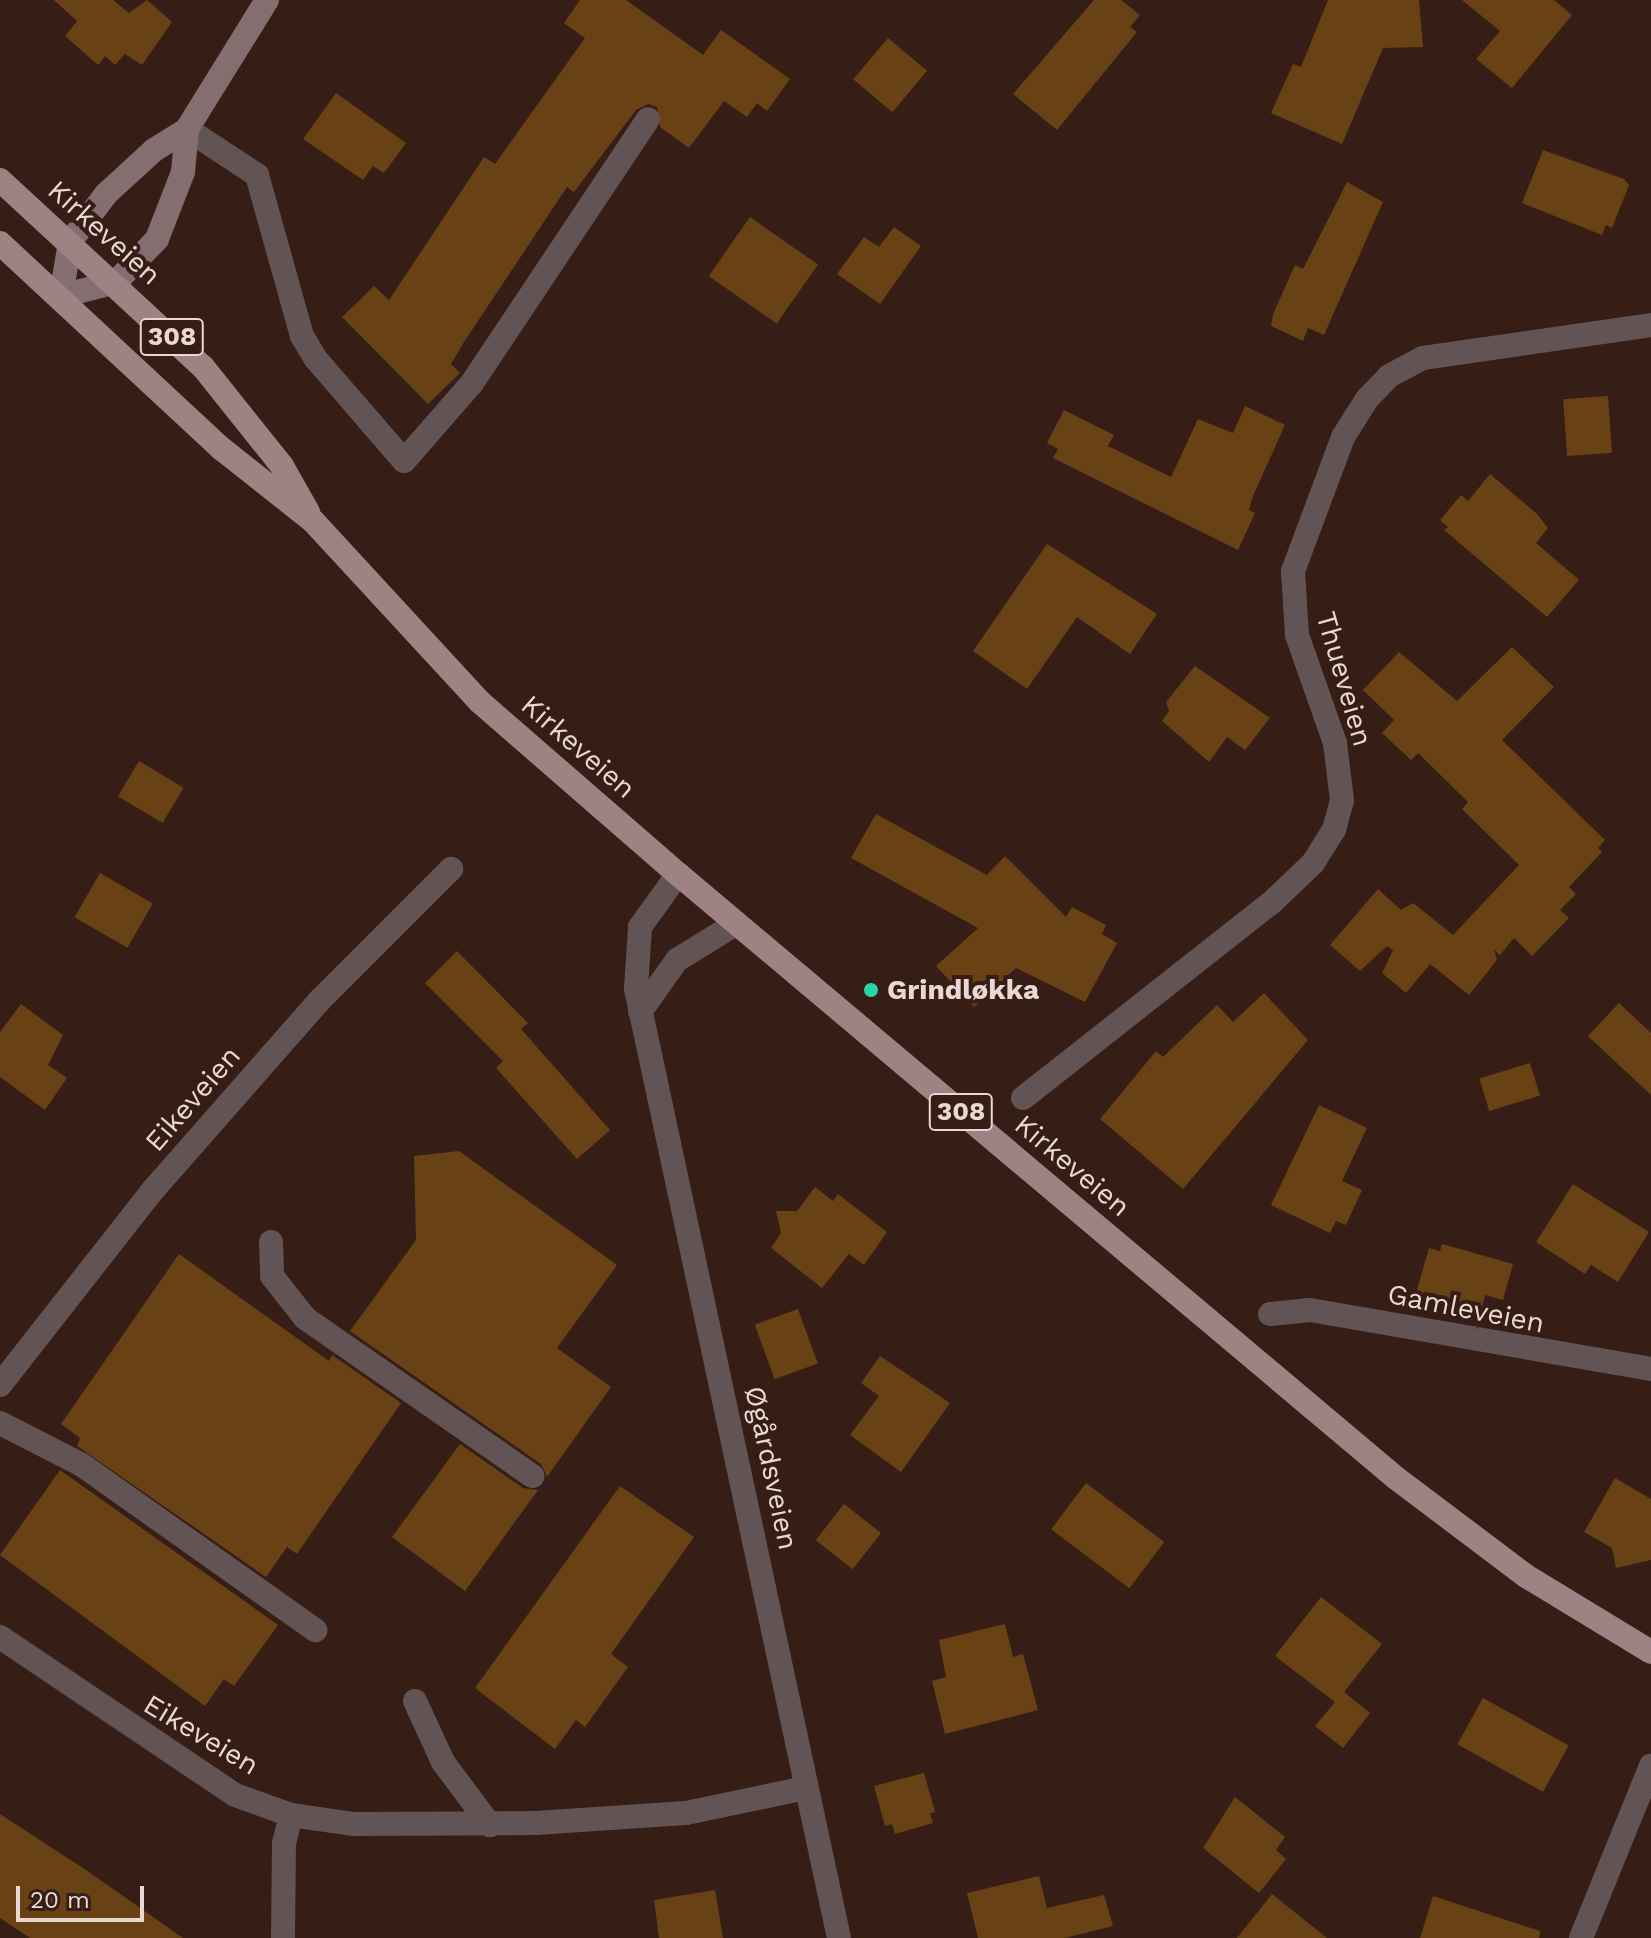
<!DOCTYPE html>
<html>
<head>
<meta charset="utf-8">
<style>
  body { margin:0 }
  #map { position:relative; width:1651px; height:1938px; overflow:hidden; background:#361d15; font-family:"Work Sans",sans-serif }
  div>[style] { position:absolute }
  .building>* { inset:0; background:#684215; transform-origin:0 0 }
  .street>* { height:24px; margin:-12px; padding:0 12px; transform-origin:12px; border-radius:12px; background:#625455 }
  .secondary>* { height:24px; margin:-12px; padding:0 12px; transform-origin:12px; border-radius:12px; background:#856e70 }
  .primary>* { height:24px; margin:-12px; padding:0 12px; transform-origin:12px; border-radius:12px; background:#9f8284 }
  .dots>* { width:22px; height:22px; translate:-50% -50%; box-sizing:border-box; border:4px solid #361d15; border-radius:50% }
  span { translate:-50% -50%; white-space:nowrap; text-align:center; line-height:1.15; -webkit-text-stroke:8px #361d15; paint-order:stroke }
  .shield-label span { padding:2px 6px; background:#361d15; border:2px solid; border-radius:6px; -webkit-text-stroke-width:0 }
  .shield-label { font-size:26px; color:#ead9d3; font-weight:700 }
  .street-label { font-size:28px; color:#ead9d3 }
  .poi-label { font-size:28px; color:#ead9d3; font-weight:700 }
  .left { translate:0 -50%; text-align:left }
  .scale { position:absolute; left:16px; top:1886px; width:128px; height:36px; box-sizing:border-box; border:4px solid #ead9d3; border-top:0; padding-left:10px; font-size:24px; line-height:28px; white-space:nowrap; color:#ead9d3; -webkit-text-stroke:6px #361d15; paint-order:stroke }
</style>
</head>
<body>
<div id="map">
  <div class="building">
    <i style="clip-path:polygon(54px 0,113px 0,129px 13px,147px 0,172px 22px,142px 65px,125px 54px,115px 65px,105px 56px,98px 65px,65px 36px,77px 21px)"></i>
    <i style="clip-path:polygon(580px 0,626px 0,703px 55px,721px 30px,790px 79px,767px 111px,757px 103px,747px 117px,724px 101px,689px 148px,660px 127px,657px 107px,648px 104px,636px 110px,574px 192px,567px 187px,464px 342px,451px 364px,460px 373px,428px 404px,342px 317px,374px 286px,389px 300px,484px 157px,495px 164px,585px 38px,564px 23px)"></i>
    <i style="clip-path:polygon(1094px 0,1121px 0,1140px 15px,1130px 27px,1137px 32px,1057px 130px,1013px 94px)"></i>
    <i style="clip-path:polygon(1328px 0,1419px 0,1423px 47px,1383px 48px,1342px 144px,1271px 113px,1293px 64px,1301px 67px)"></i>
    <i style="clip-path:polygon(1462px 0,1554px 0,1572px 15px,1512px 88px,1476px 59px,1500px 31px)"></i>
    <i style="left:888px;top:38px;width:51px;height:54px;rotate:40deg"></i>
    <i style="clip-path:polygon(336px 93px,406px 143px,384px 173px,373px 166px,363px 180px,303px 139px)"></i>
    <i style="clip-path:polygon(1543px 150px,1624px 179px,1629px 185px,1612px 228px,1606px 225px,1602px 235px,1522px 203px)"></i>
    <i style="clip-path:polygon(1347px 182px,1383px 202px,1324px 335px,1308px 328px,1303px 341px,1271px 326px,1273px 314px,1295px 265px,1303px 269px)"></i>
    <i style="left:750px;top:217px;width:83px;height:72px;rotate:35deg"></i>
    <i style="clip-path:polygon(894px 227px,921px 246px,880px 304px,837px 274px,864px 237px,879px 247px)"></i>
    <i style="left:1608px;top:396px;width:57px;height:45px;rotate:86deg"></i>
    <i style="clip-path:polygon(1245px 406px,1285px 425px,1253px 496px,1249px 510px,1255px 513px,1238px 550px,1053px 458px,1058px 449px,1047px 443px,1064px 410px,1114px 435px,1108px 446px,1171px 477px,1198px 419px,1233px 433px)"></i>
    <i style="clip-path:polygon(1490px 474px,1537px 514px,1548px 528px,1536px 543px,1579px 580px,1547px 617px,1444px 530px,1448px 527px,1440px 520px,1461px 495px,1468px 501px)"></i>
    <i style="clip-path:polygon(1047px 544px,1157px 614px,1130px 654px,1077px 617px,1027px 689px,973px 651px)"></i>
    <i style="clip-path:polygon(1512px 647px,1554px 687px,1502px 740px,1605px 840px,1598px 848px,1602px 852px,1569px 887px,1576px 894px,1560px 910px,1569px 918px,1532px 956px,1514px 938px,1500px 955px,1494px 950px,1497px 960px,1469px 995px,1430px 964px,1406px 993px,1382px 973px,1393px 950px,1387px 946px,1360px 971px,1330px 945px,1378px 889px,1401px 910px,1413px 903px,1453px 935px,1519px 865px,1462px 809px,1468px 802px,1418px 753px,1411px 760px,1382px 733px,1394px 720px,1363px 690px,1399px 652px,1457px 701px)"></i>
    <i style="clip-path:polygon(1195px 666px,1270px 718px,1245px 750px,1227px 737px,1209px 762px,1162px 721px,1169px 711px,1166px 702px)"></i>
    <i style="left:139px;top:761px;width:52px;height:41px;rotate:31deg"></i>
    <i style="clip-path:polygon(876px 814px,987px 875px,1005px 856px,1066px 917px,1072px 907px,1106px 925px,1102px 934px,1117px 943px,1085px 1002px,1016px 968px,974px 1007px,936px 966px,978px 928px,851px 858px)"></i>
    <i style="left:100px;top:873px;width:61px;height:51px;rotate:30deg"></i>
    <i style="clip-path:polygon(457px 951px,528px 1023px,521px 1029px,610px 1130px,577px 1159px,496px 1068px,503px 1061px,425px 983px)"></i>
    <i style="clip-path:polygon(1264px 993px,1308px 1040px,1183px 1189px,1100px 1119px,1156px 1051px,1163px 1057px,1217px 1005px,1233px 1022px)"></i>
    <i style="clip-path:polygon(1619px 1003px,1651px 1033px,1651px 1095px,1588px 1036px)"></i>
    <i style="clip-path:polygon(21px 1004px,63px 1035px,48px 1065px,67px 1078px,45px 1110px,0 1077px,0 1032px)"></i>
    <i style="left:1530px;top:1063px;width:34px;height:53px;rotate:73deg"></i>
    <i style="clip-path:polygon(1319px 1105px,1367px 1128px,1342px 1181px,1362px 1190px,1346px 1225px,1336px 1221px,1330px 1233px,1271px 1205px)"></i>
    <i style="clip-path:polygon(459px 1151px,617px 1265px,557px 1348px,611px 1387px,547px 1477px,541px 1464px,350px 1331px,416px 1240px,414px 1156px)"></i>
    <i style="clip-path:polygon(1573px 1184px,1649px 1232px,1618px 1282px,1591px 1265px,1585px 1274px,1536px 1242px)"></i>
    <i style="clip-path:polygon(815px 1187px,833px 1201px,838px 1194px,887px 1232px,864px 1265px,849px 1254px,822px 1288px,771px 1248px,781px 1233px,776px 1211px,797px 1211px)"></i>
    <i style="clip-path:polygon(1442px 1244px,1513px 1264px,1503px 1300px,1485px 1295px,1481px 1311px,1416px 1293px,1429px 1248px,1440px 1251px)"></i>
    <i style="clip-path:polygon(179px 1254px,329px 1361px,332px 1355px,401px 1403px,297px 1554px,287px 1547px,266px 1577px,77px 1446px,80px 1438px,61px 1424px)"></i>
    <i style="left:798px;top:1309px;width:58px;height:46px;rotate:70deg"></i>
    <i style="clip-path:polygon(880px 1356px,950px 1403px,901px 1472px,850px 1435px,879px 1396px,861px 1383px)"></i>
    <i style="clip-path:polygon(460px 1444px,523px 1488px,538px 1490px,465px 1591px,392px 1537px)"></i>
    <i style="clip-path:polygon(60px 1470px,278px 1625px,234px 1686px,224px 1679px,205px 1706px,0 1555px)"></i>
    <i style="clip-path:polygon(1615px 1478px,1651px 1499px,1651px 1560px,1616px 1568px,1612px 1548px,1584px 1532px)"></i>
    <i style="left:1086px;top:1483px;width:98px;height:58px;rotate:37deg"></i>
    <i style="clip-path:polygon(620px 1486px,694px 1537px,611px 1654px,628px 1667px,585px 1727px,576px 1720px,555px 1749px,475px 1688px)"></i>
    <i style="left:844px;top:1504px;width:47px;height:46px;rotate:38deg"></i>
    <i style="clip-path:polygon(1321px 1597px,1382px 1644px,1344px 1692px,1370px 1713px,1343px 1748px,1315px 1726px,1335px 1702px,1275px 1656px)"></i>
    <i style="clip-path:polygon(1005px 1624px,1013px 1657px,1023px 1654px,1038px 1710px,945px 1734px,932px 1681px,946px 1677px,939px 1640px)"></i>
    <i style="left:1483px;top:1698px;width:98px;height:53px;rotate:29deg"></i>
    <i style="clip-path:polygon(924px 1773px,935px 1812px,930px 1813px,933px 1823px,895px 1834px,892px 1824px,885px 1826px,874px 1786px)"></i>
    <i style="clip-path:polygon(1235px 1797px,1285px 1837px,1276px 1850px,1286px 1859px,1259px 1893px,1203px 1848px)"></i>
    <i style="clip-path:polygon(0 1814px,86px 1870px,183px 1938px,30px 1938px,0 1918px)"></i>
    <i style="clip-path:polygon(1039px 1876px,1047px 1908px,1104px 1895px,1113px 1926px,1065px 1938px,978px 1938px,967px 1893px)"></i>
    <i style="clip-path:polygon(715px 1890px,723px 1938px,659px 1938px,654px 1900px)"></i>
    <i style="clip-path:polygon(1272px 1894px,1327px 1938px,1237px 1938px)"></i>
    <i style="clip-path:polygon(1433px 1896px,1540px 1931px,1539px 1938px,1420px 1938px)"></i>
  </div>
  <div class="street">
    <i style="left:187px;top:129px;width:84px;rotate:33.3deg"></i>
    <i style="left:257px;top:175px;width:167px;rotate:74.4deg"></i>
    <i style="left:302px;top:336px;width:26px;rotate:59deg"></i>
    <i style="left:315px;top:358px;width:136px;rotate:49.2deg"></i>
    <i style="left:404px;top:461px;width:103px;rotate:-48.9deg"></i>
    <i style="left:472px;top:383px;width:317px;rotate:-56.3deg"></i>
    <i style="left:678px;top:874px;width:65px;rotate:125.6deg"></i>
    <i style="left:640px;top:927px;width:62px;rotate:93.7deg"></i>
    <i style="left:636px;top:989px;width:970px;rotate:77.93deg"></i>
    <i style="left:640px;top:1012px;width:64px;rotate:-54.6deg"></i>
    <i style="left:677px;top:960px;width:70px;rotate:-31.7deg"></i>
    <i style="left:1023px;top:1098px;width:315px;rotate:-38.2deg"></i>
    <i style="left:1271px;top:903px;width:58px;rotate:-43.6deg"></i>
    <i style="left:1313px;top:863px;width:39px;rotate:-58deg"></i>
    <i style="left:1334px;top:830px;width:31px;rotate:-75deg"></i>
    <i style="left:1342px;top:800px;width:57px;rotate:-97deg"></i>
    <i style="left:1335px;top:743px;width:114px;rotate:-109.4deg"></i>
    <i style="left:1297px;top:635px;width:64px;rotate:-93.6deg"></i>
    <i style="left:1293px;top:571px;width:143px;rotate:-69.5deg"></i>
    <i style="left:1343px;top:437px;width:45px;rotate:-57.7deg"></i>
    <i style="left:1367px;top:399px;width:32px;rotate:-46deg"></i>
    <i style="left:1389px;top:376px;width:38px;rotate:-28deg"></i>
    <i style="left:1423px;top:358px;width:230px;rotate:-8.2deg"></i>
    <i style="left:271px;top:1242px;width:34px;rotate:88deg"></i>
    <i style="left:272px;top:1276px;width:53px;rotate:51.8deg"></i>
    <i style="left:305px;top:1318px;width:277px;rotate:34.8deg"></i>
    <i style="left:1270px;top:1314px;width:40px;rotate:-5.7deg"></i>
    <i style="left:1310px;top:1310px;width:346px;rotate:9.8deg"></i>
    <i style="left:0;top:1385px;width:248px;rotate:-51.9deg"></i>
    <i style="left:153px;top:1190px;width:252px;rotate:-48.7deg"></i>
    <i style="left:319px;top:1001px;width:187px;rotate:-45deg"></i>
    <i style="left:0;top:1423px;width:92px;rotate:27.1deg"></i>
    <i style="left:82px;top:1465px;width:286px;rotate:35.3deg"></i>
    <i style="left:0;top:1637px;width:283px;rotate:33.9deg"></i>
    <i style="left:235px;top:1795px;width:59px;rotate:19.7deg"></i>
    <i style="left:291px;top:1815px;width:64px;rotate:8.1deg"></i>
    <i style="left:354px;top:1824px;width:182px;rotate:-0.3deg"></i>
    <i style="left:536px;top:1823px;width:150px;rotate:-3.8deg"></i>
    <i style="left:686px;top:1813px;width:123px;rotate:-11.8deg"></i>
    <i style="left:415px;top:1701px;width:67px;rotate:65.3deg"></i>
    <i style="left:443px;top:1762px;width:79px;rotate:53.3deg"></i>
    <i style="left:283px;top:1938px;width:95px;rotate:-89.4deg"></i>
    <i style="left:284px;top:1843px;width:29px;rotate:-76deg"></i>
    <i style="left:1581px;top:1938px;width:186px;rotate:-67.9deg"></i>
  </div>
  <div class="secondary">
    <i style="left:187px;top:129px;width:43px;rotate:95.3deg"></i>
    <i style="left:183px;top:172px;width:72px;rotate:111.2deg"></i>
    <i style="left:157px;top:239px;width:59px;rotate:133.6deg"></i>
    <i style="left:116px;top:282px;width:57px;rotate:165.7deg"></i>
    <i style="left:61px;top:296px;width:55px;rotate:-80.5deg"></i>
    <i style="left:70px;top:242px;width:60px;rotate:-53.1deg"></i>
    <i style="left:106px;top:194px;width:65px;rotate:-42.5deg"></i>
    <i style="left:154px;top:150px;width:39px;rotate:-32deg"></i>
    <i style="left:187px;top:129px;width:152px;rotate:-58.2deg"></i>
  </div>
  <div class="primary">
    <i style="left:0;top:180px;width:276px;rotate:42.7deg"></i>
    <i style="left:203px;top:367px;width:127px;rotate:51.4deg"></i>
    <i style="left:282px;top:466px;width:53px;rotate:60.5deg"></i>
    <i style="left:0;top:243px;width:303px;rotate:42.9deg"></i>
    <i style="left:222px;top:449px;width:116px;rotate:38.4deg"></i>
    <i style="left:313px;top:521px;width:246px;rotate:47.3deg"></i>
    <i style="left:480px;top:702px;width:262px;rotate:41deg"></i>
    <i style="left:678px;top:874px;width:938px;rotate:40.07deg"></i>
    <i style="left:1396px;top:1478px;width:163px;rotate:37deg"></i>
    <i style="left:1526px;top:1576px;width:146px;rotate:31.3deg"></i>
  </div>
  <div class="dots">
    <i style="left:871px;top:990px;background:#2bd5ac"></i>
  </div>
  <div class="shield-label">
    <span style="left:172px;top:337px">308</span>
    <span style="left:961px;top:1112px">308</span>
  </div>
  <div class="street-label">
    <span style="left:104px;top:233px;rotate:42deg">Kirkeveien</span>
    <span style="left:1344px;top:679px;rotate:74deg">Thueveien</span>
    <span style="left:578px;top:747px;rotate:41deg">Kirkeveien</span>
    <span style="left:193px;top:1099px;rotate:-49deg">Eikeveien</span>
    <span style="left:1072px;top:1166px;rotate:40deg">Kirkeveien</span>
    <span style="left:1466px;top:1309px;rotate:11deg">Gamleveien</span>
    <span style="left:771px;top:1468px;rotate:78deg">Øgårdsveien</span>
    <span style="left:201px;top:1735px;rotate:31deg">Eikeveien</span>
  </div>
  <div class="poi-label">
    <span class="left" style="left:887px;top:990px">Grindløkka</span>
  </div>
  <div class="scale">20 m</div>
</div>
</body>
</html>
